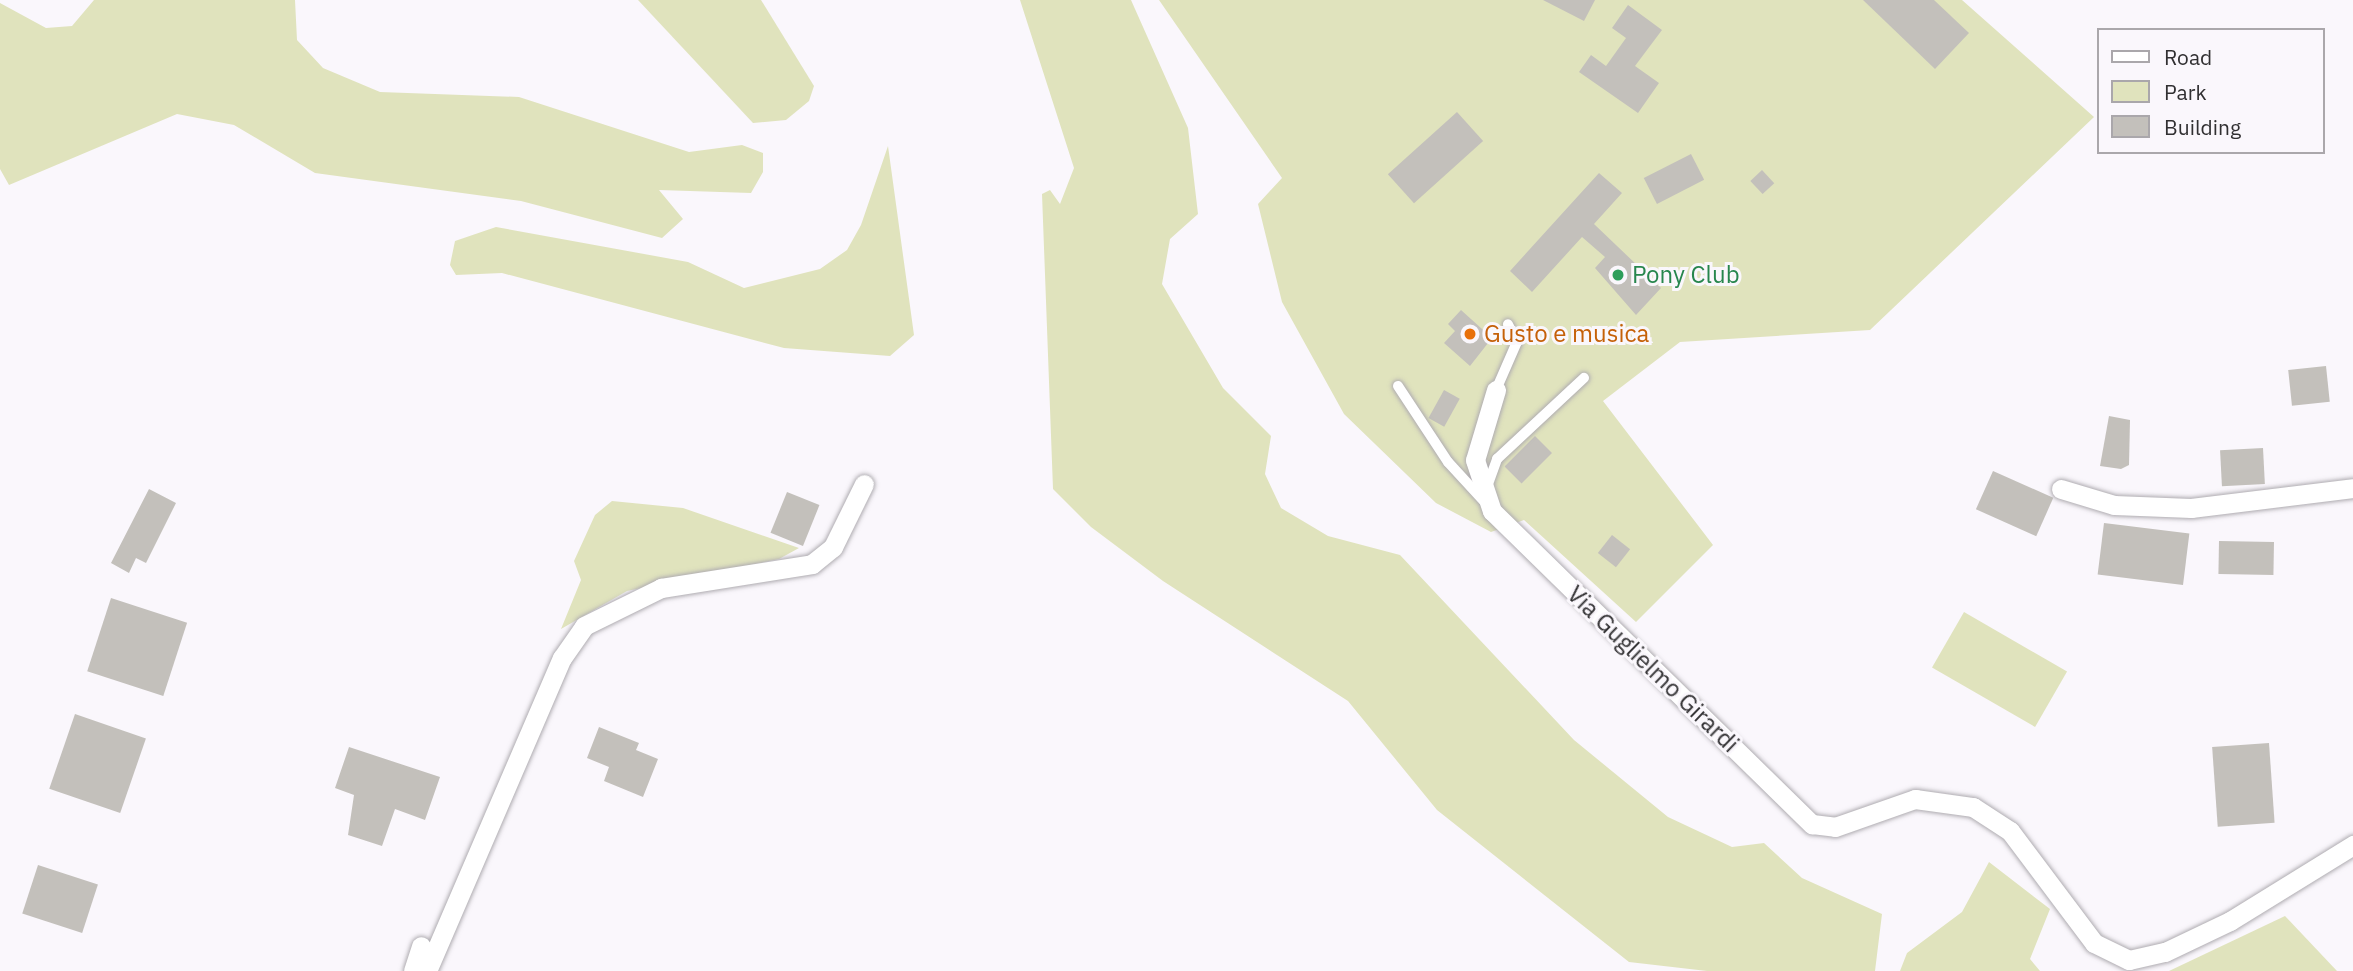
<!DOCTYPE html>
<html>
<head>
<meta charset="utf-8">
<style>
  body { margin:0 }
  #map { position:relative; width:2353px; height:971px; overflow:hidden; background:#faf7fc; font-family:"IBM Plex Sans",sans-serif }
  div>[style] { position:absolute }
  .green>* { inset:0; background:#e0e3bd; transform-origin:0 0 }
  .building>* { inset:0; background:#c3c0bb; transform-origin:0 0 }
  .roads { filter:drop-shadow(0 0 2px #afacb1) drop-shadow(0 0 2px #afacb1) }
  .lane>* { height:10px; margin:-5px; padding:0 5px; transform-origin:5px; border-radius:5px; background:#fff }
  .street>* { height:19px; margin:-9.5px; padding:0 9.5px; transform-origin:9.5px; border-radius:9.5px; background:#fff }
  .dots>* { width:19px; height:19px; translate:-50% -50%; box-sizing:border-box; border:4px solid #faf7fc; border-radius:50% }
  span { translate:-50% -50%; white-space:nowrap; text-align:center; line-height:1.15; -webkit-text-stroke:6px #faf7fc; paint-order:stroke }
  .leisure-label { font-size:24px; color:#27864d }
  .left { translate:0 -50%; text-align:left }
  .food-label { font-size:24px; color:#c56008 }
  .street-label { font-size:24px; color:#313032 }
  .legend { position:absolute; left:2097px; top:28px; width:228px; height:126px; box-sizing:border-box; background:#faf7fc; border:2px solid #aaa7ab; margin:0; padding:9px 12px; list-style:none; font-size:21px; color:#313032 }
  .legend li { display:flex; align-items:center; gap:14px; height:35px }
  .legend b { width:35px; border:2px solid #aaa7ab }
</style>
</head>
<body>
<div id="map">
  <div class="green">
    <i style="clip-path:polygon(94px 0,295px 0,297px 40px,323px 68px,380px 92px,519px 97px,689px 152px,742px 145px,763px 153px,763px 172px,751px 193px,659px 190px,683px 219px,662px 238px,521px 201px,315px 173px,234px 125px,177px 114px,9px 185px,0 169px,0 3px,46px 28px,72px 26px)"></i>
    <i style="clip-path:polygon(638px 0,761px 0,814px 86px,809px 101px,786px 120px,753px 123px)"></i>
    <i style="clip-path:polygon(1020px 0,1131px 0,1188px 128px,1198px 214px,1170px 239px,1162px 284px,1223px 388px,1271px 436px,1265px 474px,1281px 508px,1328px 536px,1400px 555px,1574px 740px,1668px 817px,1732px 847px,1764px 843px,1802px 878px,1882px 914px,1875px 971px,1707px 971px,1629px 962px,1437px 810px,1348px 701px,1163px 581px,1091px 527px,1053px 489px,1042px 194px,1050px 190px,1060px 204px,1074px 168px)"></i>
    <i style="clip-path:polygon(1159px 0,1962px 0,2094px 117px,1870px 330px,1680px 342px,1603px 401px,1713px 545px,1636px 622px,1524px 520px,1491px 532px,1436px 503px,1344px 414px,1282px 302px,1258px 204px,1282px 178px)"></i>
    <i style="clip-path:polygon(888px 146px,914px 335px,890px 356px,784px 348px,502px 273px,456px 275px,450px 265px,455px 241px,496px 227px,688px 262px,744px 288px,820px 269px,847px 250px,861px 225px)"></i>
    <i style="clip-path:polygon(612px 501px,683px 508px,799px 548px,779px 559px,627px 591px,561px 629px,581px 580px,574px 561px,595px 515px)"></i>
    <i style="left:1964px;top:612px;width:119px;height:64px;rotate:30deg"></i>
    <i style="clip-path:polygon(1989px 862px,2050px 909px,2030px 959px,2040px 971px,1900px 971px,1907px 953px,1962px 912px)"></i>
    <i style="clip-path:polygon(2285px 916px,2337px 971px,2169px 971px)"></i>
  </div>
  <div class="building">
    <i style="clip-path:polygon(1543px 0,1595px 0,1584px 21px)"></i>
    <i style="clip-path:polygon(1863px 0,1934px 0,1969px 33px,1935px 69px)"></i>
    <i style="clip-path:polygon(1628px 5px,1662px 30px,1635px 66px,1659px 83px,1638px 113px,1579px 72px,1591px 55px,1606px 66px,1626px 38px,1612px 28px)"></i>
    <i style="left:1457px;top:112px;width:39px;height:93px;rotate:48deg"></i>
    <i style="left:1691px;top:154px;width:29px;height:53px;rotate:63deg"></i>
    <i style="left:1762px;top:170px;width:18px;height:16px;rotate:47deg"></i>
    <i style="clip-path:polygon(1599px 173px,1622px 193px,1594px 224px,1661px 288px,1636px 315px,1595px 268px,1605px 257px,1582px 237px,1532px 292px,1510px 271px)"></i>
    <i style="clip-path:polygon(1461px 310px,1492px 338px,1470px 366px,1444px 343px,1455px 331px,1448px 324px)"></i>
    <i style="left:2326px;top:366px;width:36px;height:38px;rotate:84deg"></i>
    <i style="left:1444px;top:390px;width:18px;height:32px;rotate:29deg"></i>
    <i style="clip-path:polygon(2109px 416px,2130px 420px,2129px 465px,2121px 469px,2100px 466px)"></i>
    <i style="left:1535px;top:436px;width:24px;height:43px;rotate:45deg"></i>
    <i style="left:2263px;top:448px;width:36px;height:43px;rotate:87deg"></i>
    <i style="left:1993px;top:471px;width:66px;height:42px;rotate:24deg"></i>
    <i style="clip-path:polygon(149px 489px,176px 503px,146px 563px,136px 558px,129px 573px,111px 563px)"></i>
    <i style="left:787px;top:492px;width:35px;height:44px;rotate:22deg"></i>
    <i style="left:2104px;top:523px;width:86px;height:52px;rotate:7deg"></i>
    <i style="left:1612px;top:535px;width:23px;height:23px;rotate:38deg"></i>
    <i style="left:2219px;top:541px;width:55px;height:33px;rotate:1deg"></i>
    <i style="left:111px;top:598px;width:80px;height:77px;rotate:18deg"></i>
    <i style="left:75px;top:714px;width:75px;height:79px;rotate:19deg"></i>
    <i style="clip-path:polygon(599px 727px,639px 743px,636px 750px,658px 759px,643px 797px,604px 781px,609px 767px,587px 758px)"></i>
    <i style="left:2269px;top:743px;width:80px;height:57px;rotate:86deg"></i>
    <i style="clip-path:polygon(349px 747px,440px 777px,425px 820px,395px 809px,382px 846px,348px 835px,354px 795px,335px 788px)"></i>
    <i style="left:38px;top:865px;width:63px;height:51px;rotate:18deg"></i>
  </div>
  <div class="roads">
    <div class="lane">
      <i style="left:1398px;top:386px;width:91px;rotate:56.7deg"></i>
      <i style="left:1448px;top:462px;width:52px;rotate:47.4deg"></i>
      <i style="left:1496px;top:390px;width:52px;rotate:-66.4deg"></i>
      <i style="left:1517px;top:342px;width:20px;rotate:-117deg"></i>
      <i style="left:1488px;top:484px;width:27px;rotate:-70deg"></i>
      <i style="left:1497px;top:459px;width:119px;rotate:-43deg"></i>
    </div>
    <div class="street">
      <i style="left:1496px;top:390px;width:73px;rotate:106.7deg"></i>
      <i style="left:1475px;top:460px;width:54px;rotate:71.6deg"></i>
      <i style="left:1492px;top:511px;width:448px;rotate:44.4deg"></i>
      <i style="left:1812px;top:824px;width:23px;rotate:7deg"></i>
      <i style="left:1835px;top:827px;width:85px;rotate:-19.3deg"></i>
      <i style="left:1915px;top:799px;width:59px;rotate:7.9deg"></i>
      <i style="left:1973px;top:807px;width:44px;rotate:33deg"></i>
      <i style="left:2010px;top:831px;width:140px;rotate:53.1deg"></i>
      <i style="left:2094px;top:943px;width:39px;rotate:26deg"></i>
      <i style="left:2129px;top:960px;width:37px;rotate:-13deg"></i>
      <i style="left:2165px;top:952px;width:72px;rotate:-25.5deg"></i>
      <i style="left:2230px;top:921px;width:145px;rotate:-31.7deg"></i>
      <i style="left:2061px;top:489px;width:55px;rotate:16.8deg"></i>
      <i style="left:2114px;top:505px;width:77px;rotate:2.2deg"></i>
      <i style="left:2191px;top:508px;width:163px;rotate:-7deg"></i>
      <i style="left:413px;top:971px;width:26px;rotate:-72deg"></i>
      <i style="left:427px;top:971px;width:341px;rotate:-66.7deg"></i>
      <i style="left:562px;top:658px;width:39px;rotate:-55deg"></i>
      <i style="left:584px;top:626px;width:86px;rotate:-26.3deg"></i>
      <i style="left:661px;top:588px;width:153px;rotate:-9deg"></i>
      <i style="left:812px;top:564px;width:27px;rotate:-39deg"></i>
      <i style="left:833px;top:547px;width:70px;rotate:-63.8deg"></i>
    </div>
  </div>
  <div class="dots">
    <i style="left:1618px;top:275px;background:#2e9e5b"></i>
    <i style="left:1470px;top:334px;background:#e8710a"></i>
  </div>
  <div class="leisure-label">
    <span class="left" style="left:1632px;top:275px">Pony Club</span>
  </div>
  <div class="food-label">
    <span class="left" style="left:1484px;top:334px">Gusto e musica</span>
  </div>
  <div class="street-label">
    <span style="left:1653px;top:669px;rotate:44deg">Via Guglielmo Girardi</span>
  </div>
  <ul class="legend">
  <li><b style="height:9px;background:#fff"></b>Road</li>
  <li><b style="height:19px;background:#e0e3bd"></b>Park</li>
  <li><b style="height:19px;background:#c3c0bb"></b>Building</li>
  </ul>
</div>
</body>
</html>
